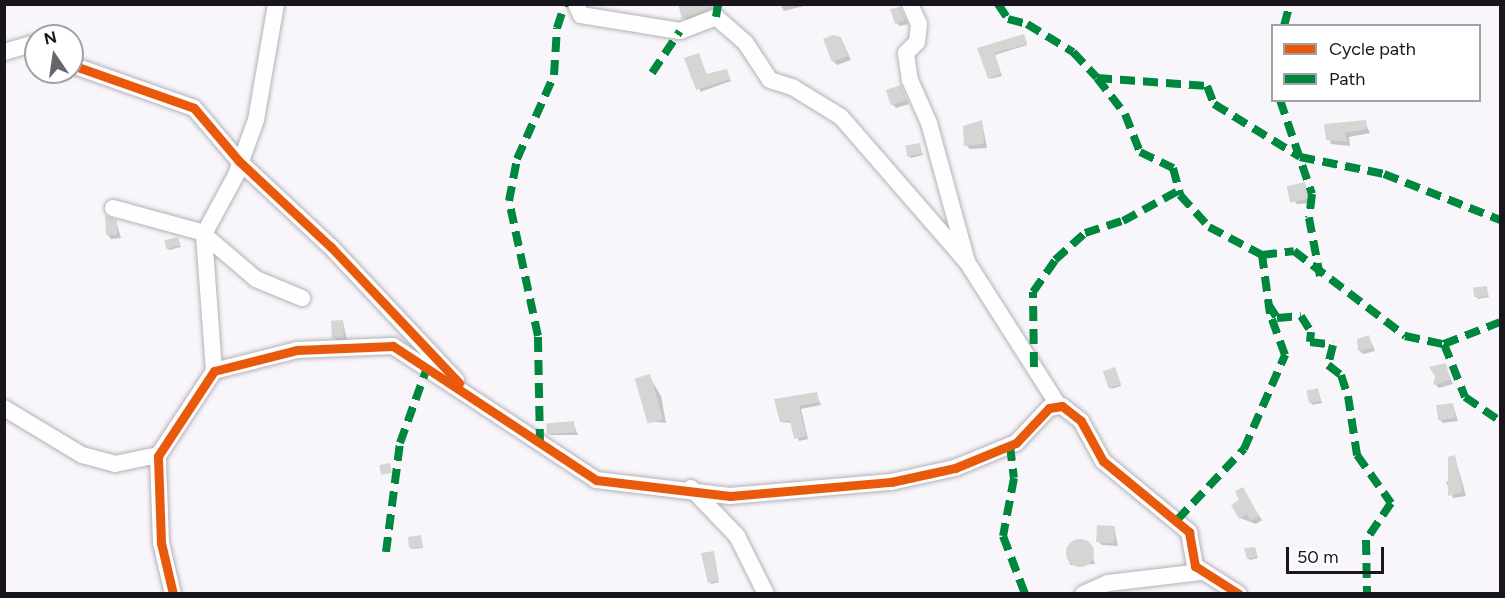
<!DOCTYPE html>
<html>
<head>
<meta charset="utf-8">
<style>
  body { margin:0 }
  #map { position:relative; width:1505px; height:598px; overflow:hidden; background:#f9f6fb; font-family:Figtree,sans-serif }
  div>[style] { position:absolute }
  .shadow>* { inset:0; background:#0003 }
  .building>* { inset:0; background:#d5d6d3; transform-origin:0 0 }
  .round { border-radius:50% }
  .roads { filter:drop-shadow(0 0 2px #b5b1b7) drop-shadow(0 0 2px #b5b1b7) }
  .minor>* { height:16px; margin:-8px; padding:0 8px; transform-origin:8px; border-radius:8px; background:#fefefe }
  .quiet>* { height:8px; margin-top:-4px; transform-origin:0; background:repeating-linear-gradient(90deg,#00873e 0 15px,transparent 0 23px) }
  .cycleway>* { height:9px; margin:-4.5px; padding:0 4.5px; transform-origin:4.5px; border-radius:4.5px; background:#e8590c }
  span { translate:-50% -50%; white-space:nowrap; text-align:center; line-height:1.15; -webkit-text-stroke:6px #fff; paint-order:stroke }
  .frame { position:absolute; inset:0; border:6px solid #1a151d; pointer-events:none }
  .legend { position:absolute; left:1271px; top:24px; width:210px; height:78px; box-sizing:border-box; background:#fff; border:2px solid #a3a1a5; margin:0; padding:8px 10px; list-style:none; font-size:18px; color:#1a151d }
  .legend li { display:flex; align-items:center; gap:12px; height:30px }
  .legend b { width:30px; border:2px solid #a3a1a5 }
  .north { position:absolute; left:24px; top:24px; width:60px; height:60px; box-sizing:border-box; background:#fff; border:2px solid #a3a1a5; border-radius:50%; rotate:347deg; font-size:16px; font-weight:700; line-height:24px; text-align:center; color:#1a151d }
  .north::after { content:''; display:block; margin:auto; width:21px; height:27px; background:#68646b; clip-path:polygon(50% 0,100% 100%,50% 72%,0 100%) }
  .scale { position:absolute; left:1286px; top:547px; width:98px; height:27px; box-sizing:border-box; border:3px solid #1a151d; border-top:0; padding-left:8px; font-size:18px; line-height:21px; white-space:nowrap; color:#1a151d; -webkit-text-stroke:4px #fff; paint-order:stroke }
</style>
</head>
<body>
<div id="map">
  <div class="shadow">
    <i style="clip-path:polygon(780px 4px,804px 4px,804px 6px,784px 11px)"></i>
    <i style="clip-path:polygon(900px 8px,908px 24px,900px 26px,896px 23px)"></i>
    <i style="clip-path:polygon(709px 10px,688px 22px,684px 18px)"></i>
    <i style="clip-path:polygon(1025px 37px,1027px 45px,995px 55px,1002px 76px,991px 79px,979px 49px)"></i>
    <i style="clip-path:polygon(841px 38px,851px 60px,837px 65px,833px 61px)"></i>
    <i style="clip-path:polygon(699px 55px,707px 75px,726px 70px,731px 81px,700px 92px)"></i>
    <i style="clip-path:polygon(900px 86px,909px 104px,896px 108px,892px 104px)"></i>
    <i style="clip-path:polygon(982px 122px,987px 148px,970px 149px,966px 145px)"></i>
    <i style="clip-path:polygon(1365px 122px,1370px 133px,1349px 137px,1350px 146px,1331px 144px,1326px 125px)"></i>
    <i style="clip-path:polygon(920px 145px,923px 155px,911px 158px,909px 156px)"></i>
    <i style="clip-path:polygon(1305px 184px,1312px 203px,1297px 204px,1293px 199px)"></i>
    <i style="clip-path:polygon(116px 221px,121px 238px,111px 239px,107px 234px)"></i>
    <i style="clip-path:polygon(178px 238px,181px 247px,169px 250px,167px 248px)"></i>
    <i style="clip-path:polygon(1486px 287px,1489px 297px,1478px 299px,1477px 297px)"></i>
    <i style="clip-path:polygon(343px 322px,347px 341px,337px 341px,333px 337px)"></i>
    <i style="clip-path:polygon(1369px 337px,1375px 351px,1363px 354px,1359px 350px)"></i>
    <i style="clip-path:polygon(1445px 365px,1453px 384px,1439px 388px,1435px 384px)"></i>
    <i style="clip-path:polygon(1116px 370px,1121px 386px,1111px 389px,1110px 387px)"></i>
    <i style="clip-path:polygon(649px 376px,661px 396px,666px 423px,649px 421px)"></i>
    <i style="clip-path:polygon(1318px 390px,1322px 403px,1312px 405px,1311px 403px)"></i>
    <i style="clip-path:polygon(816px 394px,821px 405px,801px 409px,808px 439px,799px 441px,792px 423px,781px 422px,776px 400px)"></i>
    <i style="clip-path:polygon(1453px 405px,1458px 421px,1443px 423px,1439px 419px)"></i>
    <i style="clip-path:polygon(573px 423px,578px 435px,549px 435px)"></i>
    <i style="clip-path:polygon(1455px 457px,1466px 496px,1453px 498px,1446px 482px,1452px 480px)"></i>
    <i style="clip-path:polygon(1242px 489px,1262px 520px,1256px 524px,1240px 518px)"></i>
    <i style="clip-path:polygon(1114px 527px,1118px 546px,1102px 545px,1098px 541px)"></i>
    <i style="clip-path:polygon(420px 537px,423px 548px,412px 549px,411px 548px)"></i>
    <i style="clip-path:polygon(1088px 541px,1095px 564px,1070px 565px,1067px 547px)"></i>
    <i style="clip-path:polygon(1255px 548px,1258px 558px,1250px 560px,1248px 558px)"></i>
    <i style="clip-path:polygon(714px 553px,719px 582px,711px 584px,710px 582px)"></i>
  </div>
  <div class="building">
    <i style="clip-path:polygon(678px 4px,723px 4px,723px 7px,682px 19px)"></i>
    <i style="clip-path:polygon(900px 7px,906px 20px,895px 24px,890px 9px)"></i>
    <i style="clip-path:polygon(1024px 34px,1027px 44px,994px 53px,1001px 74px,988px 79px,977px 48px)"></i>
    <i style="clip-path:polygon(833px 35px,841px 37px,848px 56px,832px 62px,823px 39px)"></i>
    <i style="clip-path:polygon(699px 53px,706px 74px,727px 69px,730px 79px,696px 90px,684px 58px)"></i>
    <i style="left:901px;top:85px;width:16px;height:16px;rotate:72deg"></i>
    <i style="clip-path:polygon(982px 120px,984px 144px,964px 146px,963px 126px)"></i>
    <i style="clip-path:polygon(1366px 120px,1367px 129px,1345px 133px,1347px 142px,1326px 140px,1324px 124px)"></i>
    <i style="left:920px;top:143px;width:11px;height:15px;rotate:80deg"></i>
    <i style="left:1305px;top:182px;width:17px;height:19px;rotate:77deg"></i>
    <i style="clip-path:polygon(105px 215px,117px 220px,117px 235px,106px 235px)"></i>
    <i style="left:178px;top:237px;width:9px;height:14px;rotate:77deg"></i>
    <i style="left:1487px;top:286px;width:10px;height:14px;rotate:84deg"></i>
    <i style="left:343px;top:320px;width:18px;height:12px;rotate:87deg"></i>
    <i style="clip-path:polygon(1369px 335px,1372px 348px,1358px 351px,1357px 339px)"></i>
    <i style="clip-path:polygon(1446px 363px,1450px 380px,1433px 385px,1435px 376px,1429px 367px)"></i>
    <i style="left:1115px;top:367px;width:18px;height:13px;rotate:71deg"></i>
    <i style="left:650px;top:374px;width:47px;height:16px;rotate:74deg"></i>
    <i style="left:1318px;top:388px;width:13px;height:12px;rotate:77deg"></i>
    <i style="clip-path:polygon(817px 392px,819px 402px,799px 406px,806px 436px,794px 439px,790px 420px,780px 422px,774px 399px)"></i>
    <i style="left:1453px;top:403px;width:15px;height:17px;rotate:82deg"></i>
    <i style="left:574px;top:421px;width:11px;height:28px;rotate:85deg"></i>
    <i style="clip-path:polygon(1455px 455px,1463px 492px,1448px 496px,1448px 457px)"></i>
    <i style="left:390px;top:463px;width:10px;height:11px;rotate:79deg"></i>
    <i style="clip-path:polygon(1243px 487px,1259px 516px,1251px 521px,1247px 514px,1239px 519px,1231px 505px,1239px 500px,1235px 491px)"></i>
    <i style="left:1097px;top:525px;width:18px;height:17px;rotate:3deg"></i>
    <i style="clip-path:polygon(421px 535px,423px 547px,409px 548px,408px 537px)"></i>
    <i class="round" style="left:1066px;top:539px;width:28px;height:28px"></i>
    <i style="clip-path:polygon(1255px 547px,1257px 557px,1247px 559px,1244px 548px)"></i>
    <i style="clip-path:polygon(714px 551px,718px 581px,708px 583px,701px 553px)"></i>
  </div>
  <div class="roads">
    <div class="minor">
      <i style="left:576px;top:4px;width:12px;rotate:66deg"></i>
      <i style="left:581px;top:15px;width:100px;rotate:9.2deg"></i>
      <i style="left:680px;top:31px;width:39px;rotate:-21deg"></i>
      <i style="left:716px;top:17px;width:38px;rotate:41deg"></i>
      <i style="left:745px;top:42px;width:45px;rotate:56.7deg"></i>
      <i style="left:770px;top:80px;width:25px;rotate:18deg"></i>
      <i style="left:794px;top:88px;width:55px;rotate:31.7deg"></i>
      <i style="left:841px;top:117px;width:192px;rotate:49deg"></i>
      <i style="left:910px;top:4px;width:22px;rotate:66deg"></i>
      <i style="left:919px;top:24px;width:18px;rotate:96deg"></i>
      <i style="left:917px;top:42px;width:16px;rotate:135deg"></i>
      <i style="left:906px;top:53px;width:27px;rotate:82deg"></i>
      <i style="left:910px;top:80px;width:47px;rotate:66.2deg"></i>
      <i style="left:929px;top:123px;width:144px;rotate:74.7deg"></i>
      <i style="left:967px;top:262px;width:169px;rotate:57.5deg"></i>
      <i style="left:4px;top:52px;width:33px;rotate:-16deg"></i>
      <i style="left:72px;top:65px;width:129px;rotate:19.4deg"></i>
      <i style="left:194px;top:108px;width:70px;rotate:49.7deg"></i>
      <i style="left:239px;top:161px;width:126px;rotate:43.1deg"></i>
      <i style="left:331px;top:247px;width:183px;rotate:46.8deg"></i>
      <i style="left:113px;top:208px;width:91px;rotate:15.3deg"></i>
      <i style="left:201px;top:232px;width:72px;rotate:40.5deg"></i>
      <i style="left:256px;top:279px;width:50px;rotate:22.4deg"></i>
      <i style="left:214px;top:371px;width:137px;rotate:-94.2deg"></i>
      <i style="left:204px;top:234px;width:67px;rotate:-61.5deg"></i>
      <i style="left:236px;top:175px;width:59px;rotate:-70deg"></i>
      <i style="left:256px;top:120px;width:118px;rotate:-80.2deg"></i>
      <i style="left:4px;top:408px;width:91px;rotate:31.1deg"></i>
      <i style="left:82px;top:455px;width:34px;rotate:15deg"></i>
      <i style="left:115px;top:464px;width:44px;rotate:-11.8deg"></i>
      <i style="left:691px;top:488px;width:66px;rotate:46.2deg"></i>
      <i style="left:737px;top:536px;width:65px;rotate:63.4deg"></i>
      <i style="left:173px;top:594px;width:52px;rotate:-103.2deg"></i>
      <i style="left:161px;top:543px;width:87px;rotate:-92deg"></i>
      <i style="left:158px;top:456px;width:102px;rotate:-56.6deg"></i>
      <i style="left:214px;top:371px;width:86px;rotate:-14.2deg"></i>
      <i style="left:297px;top:350px;width:96px;rotate:-2.4deg"></i>
      <i style="left:393px;top:346px;width:243px;rotate:33.4deg"></i>
      <i style="left:596px;top:480px;width:135px;rotate:6.8deg"></i>
      <i style="left:730px;top:496px;width:162px;rotate:-5deg"></i>
      <i style="left:891px;top:482px;width:66px;rotate:-12.3deg"></i>
      <i style="left:955px;top:468px;width:66px;rotate:-22.3deg"></i>
      <i style="left:1016px;top:443px;width:48px;rotate:-46.7deg"></i>
      <i style="left:1049px;top:408px;width:13px;rotate:-9deg"></i>
      <i style="left:1062px;top:406px;width:24px;rotate:38deg"></i>
      <i style="left:1081px;top:421px;width:46px;rotate:61.2deg"></i>
      <i style="left:1103px;top:461px;width:112px;rotate:39.5deg"></i>
      <i style="left:1189px;top:532px;width:35px;rotate:80deg"></i>
      <i style="left:1195px;top:566px;width:52px;rotate:32.5deg"></i>
      <i style="left:1083px;top:594px;width:27px;rotate:-24deg"></i>
      <i style="left:1108px;top:583px;width:94px;rotate:-6.7deg"></i>
    </div>
  </div>
  <div class="quiet">
    <i style="left:998px;top:4px;width:18px;rotate:56deg"></i>
    <i style="left:1008px;top:19px;width:20px;rotate:15deg"></i>
    <i style="left:1027px;top:24px;width:54px;rotate:31.3deg"></i>
    <i style="left:1073px;top:52px;width:35px;rotate:47deg"></i>
    <i style="left:1097px;top:78px;width:110px;rotate:4.2deg"></i>
    <i style="left:1207px;top:86px;width:19px;rotate:69deg"></i>
    <i style="left:1214px;top:104px;width:101px;rotate:31.6deg"></i>
    <i style="left:1300px;top:157px;width:86px;rotate:11.4deg"></i>
    <i style="left:1384px;top:174px;width:125px;rotate:21.6deg"></i>
    <i style="left:716px;top:17px;width:13px;rotate:-81deg"></i>
    <i style="left:1284px;top:26px;width:23px;rotate:-75deg"></i>
    <i style="left:652px;top:73px;width:50px;rotate:-56.3deg"></i>
    <i style="left:1097px;top:78px;width:46px;rotate:52.1deg"></i>
    <i style="left:1125px;top:114px;width:41px;rotate:68.5deg"></i>
    <i style="left:1140px;top:152px;width:37px;rotate:26deg"></i>
    <i style="left:1173px;top:168px;width:28px;rotate:75deg"></i>
    <i style="left:1180px;top:195px;width:43px;rotate:47.8deg"></i>
    <i style="left:1209px;top:227px;width:60px;rotate:27.8deg"></i>
    <i style="left:1262px;top:255px;width:32px;rotate:-7deg"></i>
    <i style="left:1294px;top:251px;width:140px;rotate:37.4deg"></i>
    <i style="left:1405px;top:336px;width:40px;rotate:12deg"></i>
    <i style="left:1444px;top:344px;width:60px;rotate:-21.4deg"></i>
    <i style="left:1280px;top:100px;width:99px;rotate:71.2deg"></i>
    <i style="left:1312px;top:194px;width:24px;rotate:97deg"></i>
    <i style="left:1309px;top:218px;width:59px;rotate:79.3deg"></i>
    <i style="left:1268px;top:304px;width:17px;rotate:57deg"></i>
    <i style="left:1277px;top:318px;width:24px;rotate:-5deg"></i>
    <i style="left:1301px;top:316px;width:19px;rotate:58deg"></i>
    <i style="left:1311px;top:332px;width:10px;rotate:96deg"></i>
    <i style="left:1310px;top:342px;width:23px;rotate:7deg"></i>
    <i style="left:1333px;top:345px;width:21px;rotate:104deg"></i>
    <i style="left:1328px;top:365px;width:16px;rotate:38deg"></i>
    <i style="left:1341px;top:375px;width:22px;rotate:72deg"></i>
    <i style="left:1348px;top:396px;width:60px;rotate:81.3deg"></i>
    <i style="left:1357px;top:455px;width:59px;rotate:54.7deg"></i>
    <i style="left:1391px;top:503px;width:45px;rotate:124deg"></i>
    <i style="left:1366px;top:540px;width:54px;rotate:88.9deg"></i>
    <i style="left:1444px;top:344px;width:57px;rotate:68.4deg"></i>
    <i style="left:1465px;top:397px;width:42px;rotate:34.4deg"></i>
    <i style="left:1034px;top:367px;width:75px;rotate:-90.8deg"></i>
    <i style="left:1033px;top:292px;width:39px;rotate:-55deg"></i>
    <i style="left:1055px;top:260px;width:40px;rotate:-42deg"></i>
    <i style="left:1085px;top:233px;width:40px;rotate:-18deg"></i>
    <i style="left:1123px;top:221px;width:63px;rotate:-28.6deg"></i>
    <i style="left:540px;top:444px;width:108px;rotate:-91.1deg"></i>
    <i style="left:538px;top:336px;width:138px;rotate:-102.1deg"></i>
    <i style="left:509px;top:201px;width:43px;rotate:-79.2deg"></i>
    <i style="left:517px;top:159px;width:92px;rotate:-66.2deg"></i>
    <i style="left:554px;top:75px;width:47px;rotate:-86.3deg"></i>
    <i style="left:557px;top:28px;width:25px;rotate:-72deg"></i>
    <i style="left:1010px;top:446px;width:32px;rotate:83deg"></i>
    <i style="left:1014px;top:478px;width:59px;rotate:100.7deg"></i>
    <i style="left:1003px;top:536px;width:62px;rotate:69.2deg"></i>
    <i style="left:1177px;top:520px;width:98px;rotate:-46.7deg"></i>
    <i style="left:1244px;top:449px;width:103px;rotate:-66.4deg"></i>
    <i style="left:1285px;top:355px;width:44px;rotate:-110.1deg"></i>
    <i style="left:1270px;top:314px;width:60px;rotate:-97.7deg"></i>
    <i style="left:386px;top:552px;width:110px;rotate:-82.7deg"></i>
    <i style="left:400px;top:443px;width:80px;rotate:-70.2deg"></i>
  </div>
  <div class="cycleway">
    <i style="left:72px;top:65px;width:129px;rotate:19.4deg"></i>
    <i style="left:194px;top:108px;width:70px;rotate:49.7deg"></i>
    <i style="left:239px;top:161px;width:126px;rotate:43.1deg"></i>
    <i style="left:331px;top:247px;width:187px;rotate:46.7deg"></i>
    <i style="left:173px;top:594px;width:52px;rotate:-103.2deg"></i>
    <i style="left:161px;top:543px;width:87px;rotate:-92deg"></i>
    <i style="left:158px;top:456px;width:102px;rotate:-56.6deg"></i>
    <i style="left:214px;top:371px;width:86px;rotate:-14.2deg"></i>
    <i style="left:297px;top:350px;width:96px;rotate:-2.4deg"></i>
    <i style="left:393px;top:346px;width:243px;rotate:33.4deg"></i>
    <i style="left:596px;top:480px;width:135px;rotate:6.8deg"></i>
    <i style="left:730px;top:496px;width:162px;rotate:-5deg"></i>
    <i style="left:891px;top:482px;width:66px;rotate:-12.3deg"></i>
    <i style="left:955px;top:468px;width:66px;rotate:-22.3deg"></i>
    <i style="left:1016px;top:443px;width:48px;rotate:-46.7deg"></i>
    <i style="left:1049px;top:408px;width:13px;rotate:-9deg"></i>
    <i style="left:1062px;top:406px;width:24px;rotate:38deg"></i>
    <i style="left:1081px;top:421px;width:46px;rotate:61.2deg"></i>
    <i style="left:1103px;top:461px;width:112px;rotate:39.5deg"></i>
    <i style="left:1189px;top:532px;width:35px;rotate:80deg"></i>
    <i style="left:1195px;top:566px;width:52px;rotate:32.5deg"></i>
  </div>
  <div class="frame"></div>
  <ul class="legend">
  <li><b style="height:8px;background:#e8590c"></b>Cycle path</li>
  <li><b style="height:8px;background:#00873e"></b>Path</li>
  </ul>
  <div class="north">N</div>
  <div class="scale">50 m</div>
</div>
</body>
</html>
